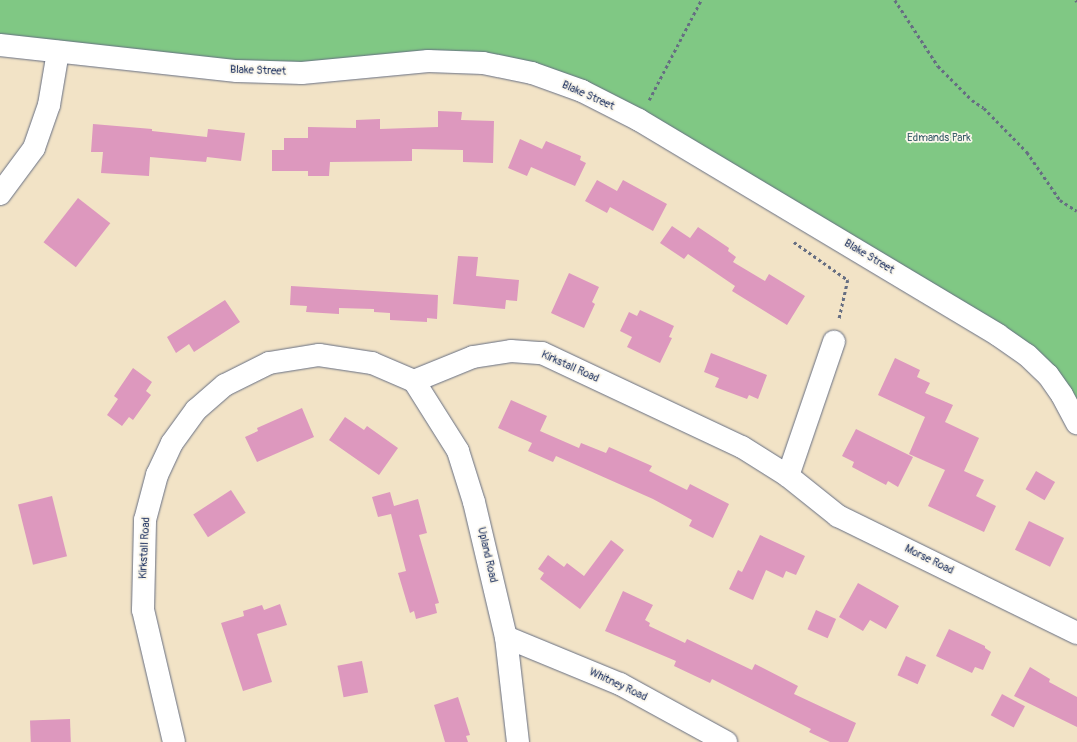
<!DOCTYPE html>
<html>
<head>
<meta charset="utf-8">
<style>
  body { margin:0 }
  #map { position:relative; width:1077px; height:742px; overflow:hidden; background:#f2e3c6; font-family:Pangolin,sans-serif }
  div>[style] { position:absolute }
  .green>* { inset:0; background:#80c884 }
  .building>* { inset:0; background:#dd98be; transform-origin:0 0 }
  .path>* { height:2.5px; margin-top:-1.25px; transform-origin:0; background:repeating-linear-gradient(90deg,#666e82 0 3px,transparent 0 6px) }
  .roads { filter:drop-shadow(0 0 1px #666e82) drop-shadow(0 0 1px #666e82) }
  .street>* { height:22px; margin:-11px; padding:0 11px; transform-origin:11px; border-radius:11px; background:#fff }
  span { translate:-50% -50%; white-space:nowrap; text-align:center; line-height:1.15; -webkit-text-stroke:3.5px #fbf7ec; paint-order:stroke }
  .street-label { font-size:11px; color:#1b2f5e }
  .park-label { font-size:11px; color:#395d69 }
</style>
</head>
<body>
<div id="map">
  <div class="green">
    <i style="clip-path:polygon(0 0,1077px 0,1077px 423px,1054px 382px,639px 120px,483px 63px,302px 73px,0 45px)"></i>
  </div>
  <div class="building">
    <i style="clip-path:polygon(438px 111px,462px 112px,461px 120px,494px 121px,493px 163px,463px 162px,463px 150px,412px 149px,412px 161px,330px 162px,329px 176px,308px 176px,308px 171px,272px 171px,272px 150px,284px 150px,284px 138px,308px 138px,308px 127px,356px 128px,356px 120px,380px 119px,380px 129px,438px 127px)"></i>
    <i style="clip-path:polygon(93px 124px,152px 129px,152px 131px,207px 137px,208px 129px,245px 133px,241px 161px,207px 157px,206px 162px,150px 157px,149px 176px,101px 173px,103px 152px,91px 152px)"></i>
    <i style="clip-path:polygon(520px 139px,542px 149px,546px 141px,581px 156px,580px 160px,586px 163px,575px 186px,531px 167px,527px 176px,508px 168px)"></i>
    <i style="clip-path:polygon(597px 180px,617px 191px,623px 180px,667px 204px,653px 231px,610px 207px,607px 213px,585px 201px)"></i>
    <i style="left:78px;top:198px;width:41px;height:56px;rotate:38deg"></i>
    <i style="clip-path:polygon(672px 226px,690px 238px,698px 227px,729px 248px,728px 251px,736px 257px,733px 262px,765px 281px,769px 274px,805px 296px,787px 325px,732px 291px,735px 286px,688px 254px,684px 259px,660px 243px)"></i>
    <i style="clip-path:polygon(458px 256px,478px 257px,476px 276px,519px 280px,517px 301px,506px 300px,505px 309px,453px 304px)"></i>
    <i style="clip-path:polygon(569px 273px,599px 287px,592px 302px,595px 304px,584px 328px,551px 313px)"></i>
    <i style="clip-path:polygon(291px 286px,438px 295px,437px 319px,427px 318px,427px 322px,390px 320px,390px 313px,374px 312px,374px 309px,339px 308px,339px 314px,306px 312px,307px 306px,290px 305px)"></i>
    <i style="clip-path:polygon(225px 300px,240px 322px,194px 352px,189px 344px,176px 353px,167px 337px)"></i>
    <i style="clip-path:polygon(640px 310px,674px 326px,669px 337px,672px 338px,660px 363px,627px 347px,632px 337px,620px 331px,629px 312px,637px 316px)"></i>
    <i style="clip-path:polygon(711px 353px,767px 375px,758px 399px,749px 395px,747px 399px,715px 387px,719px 378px,704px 372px)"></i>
    <i style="clip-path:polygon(895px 358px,920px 370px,917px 377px,930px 383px,925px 393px,953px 405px,945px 422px,979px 438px,964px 471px,984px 480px,976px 496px,996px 506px,984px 532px,928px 506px,945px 470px,909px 454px,925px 417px,878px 395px)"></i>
    <i style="clip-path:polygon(133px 368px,152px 382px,146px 391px,151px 395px,133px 420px,129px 417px,122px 426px,107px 415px,118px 399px,114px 396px)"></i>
    <i style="clip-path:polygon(511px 400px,547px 416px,540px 431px,579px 448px,581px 443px,606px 453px,609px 447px,652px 466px,649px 471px,687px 490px,690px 484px,729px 504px,713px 538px,689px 526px,692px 520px,653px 499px,556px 456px,553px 462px,528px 451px,532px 443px,498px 428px)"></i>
    <i style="clip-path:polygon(302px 408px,314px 437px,257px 462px,245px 437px,258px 431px,257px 428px)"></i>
    <i style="clip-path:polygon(345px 417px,364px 430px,367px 426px,398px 448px,379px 475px,329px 440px)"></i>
    <i style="clip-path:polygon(856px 429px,913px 457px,898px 487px,888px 481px,886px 485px,852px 467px,854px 462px,842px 456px)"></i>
    <i style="left:1036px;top:471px;width:22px;height:21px;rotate:30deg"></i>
    <i style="left:231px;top:490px;width:27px;height:45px;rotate:57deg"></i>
    <i style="clip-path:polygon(390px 492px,394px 506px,418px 499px,427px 533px,419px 535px,439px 603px,435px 604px,437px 613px,416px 619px,414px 611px,410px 613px,398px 573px,406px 571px,391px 514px,378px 517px,372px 497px)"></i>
    <i style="left:52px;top:496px;width:62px;height:35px;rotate:76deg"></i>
    <i style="left:1029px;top:521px;width:39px;height:32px;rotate:26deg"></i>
    <i style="clip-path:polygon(760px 535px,805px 556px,796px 575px,786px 571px,783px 578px,766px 570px,753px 600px,729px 589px,738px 570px,742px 572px)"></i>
    <i style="clip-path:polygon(611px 540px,624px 550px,580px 609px,540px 579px,544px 573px,538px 569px,548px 555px,564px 567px,567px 563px,584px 576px)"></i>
    <i style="clip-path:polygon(858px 583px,899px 606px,886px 629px,870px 620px,863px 631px,839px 617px)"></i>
    <i style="clip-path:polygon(623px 591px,653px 605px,645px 620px,650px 623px,649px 626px,685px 643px,687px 639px,752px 670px,755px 664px,798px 686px,794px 694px,856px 723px,848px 742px,830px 742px,809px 732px,811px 729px,712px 679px,710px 683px,674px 666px,676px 661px,605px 631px)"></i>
    <i style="clip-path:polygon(280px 604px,287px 625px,257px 634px,272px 682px,243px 691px,221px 623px,244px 616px,243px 611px,262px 605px,264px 610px)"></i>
    <i style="left:816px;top:610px;width:22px;height:21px;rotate:24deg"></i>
    <i style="clip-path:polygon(949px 629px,985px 646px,985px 648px,991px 652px,983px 670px,975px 667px,972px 673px,936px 656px)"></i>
    <i style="left:906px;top:656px;width:22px;height:21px;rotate:24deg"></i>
    <i style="left:362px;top:661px;width:32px;height:25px;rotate:79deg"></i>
    <i style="clip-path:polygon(1030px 667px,1050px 679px,1049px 682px,1077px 697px,1077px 727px,1014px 696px)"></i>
    <i style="left:1002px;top:694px;width:26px;height:24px;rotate:28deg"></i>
    <i style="clip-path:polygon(458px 697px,470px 735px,466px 736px,468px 742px,445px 742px,434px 705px)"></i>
    <i style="left:70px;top:719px;width:23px;height:40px;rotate:88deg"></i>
  </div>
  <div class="path">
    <i style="left:895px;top:0;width:79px;rotate:56.9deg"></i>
    <i style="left:938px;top:66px;width:48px;rotate:45deg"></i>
    <i style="left:972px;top:100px;width:14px;rotate:34deg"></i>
    <i style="left:984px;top:108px;width:62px;rotate:45.7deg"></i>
    <i style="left:1027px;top:152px;width:58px;rotate:55.5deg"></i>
    <i style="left:1060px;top:200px;width:20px;rotate:33deg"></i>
    <i style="left:1076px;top:0;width:2px;rotate:63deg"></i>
    <i style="left:649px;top:100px;width:113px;rotate:-62.5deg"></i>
    <i style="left:794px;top:242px;width:66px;rotate:35.1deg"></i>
    <i style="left:848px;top:280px;width:41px;rotate:102.7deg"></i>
  </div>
  <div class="roads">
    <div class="street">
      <i style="left:0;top:45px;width:238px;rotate:6.3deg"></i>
      <i style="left:237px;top:71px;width:65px;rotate:1.8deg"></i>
      <i style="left:302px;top:73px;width:127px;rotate:-5.4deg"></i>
      <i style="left:428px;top:61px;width:55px;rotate:2.1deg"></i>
      <i style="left:483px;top:63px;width:50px;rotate:11.5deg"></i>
      <i style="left:532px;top:73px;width:53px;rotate:19.8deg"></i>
      <i style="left:582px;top:91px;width:64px;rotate:27deg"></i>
      <i style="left:639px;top:120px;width:418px;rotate:30.9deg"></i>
      <i style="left:998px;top:335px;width:35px;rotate:35deg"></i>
      <i style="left:1027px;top:355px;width:29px;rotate:44deg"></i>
      <i style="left:1048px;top:375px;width:24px;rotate:55deg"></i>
      <i style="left:1062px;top:395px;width:32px;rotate:62deg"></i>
      <i style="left:0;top:194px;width:57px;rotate:-53.5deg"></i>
      <i style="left:34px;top:148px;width:46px;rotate:-70.8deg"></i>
      <i style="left:49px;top:105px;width:54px;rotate:-80.4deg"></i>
      <i style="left:414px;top:381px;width:83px;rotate:57.8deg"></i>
      <i style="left:458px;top:451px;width:53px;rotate:72.6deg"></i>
      <i style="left:474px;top:502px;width:139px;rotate:76.7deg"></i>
      <i style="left:506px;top:637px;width:106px;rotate:83.5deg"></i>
      <i style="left:788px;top:476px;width:142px;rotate:-71.1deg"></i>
      <i style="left:506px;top:637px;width:123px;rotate:22.4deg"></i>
      <i style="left:620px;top:684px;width:121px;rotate:28.7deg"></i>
      <i style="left:174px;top:742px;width:136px;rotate:-103.2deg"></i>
      <i style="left:143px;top:610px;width:90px;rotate:-88.7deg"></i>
      <i style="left:145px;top:520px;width:47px;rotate:-75.1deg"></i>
      <i style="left:157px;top:475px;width:35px;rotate:-65deg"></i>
      <i style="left:172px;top:443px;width:41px;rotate:-54deg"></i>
      <i style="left:196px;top:410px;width:38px;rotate:-41deg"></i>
      <i style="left:225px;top:385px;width:49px;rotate:-26.6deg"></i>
      <i style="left:269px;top:363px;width:51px;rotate:-9.1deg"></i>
      <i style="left:319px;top:355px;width:54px;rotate:8.6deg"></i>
      <i style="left:372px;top:363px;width:46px;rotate:23.2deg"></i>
      <i style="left:414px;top:381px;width:64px;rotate:-22.1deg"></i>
      <i style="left:473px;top:357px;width:38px;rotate:-9deg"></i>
      <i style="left:511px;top:351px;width:31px;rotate:4deg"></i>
      <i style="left:542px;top:353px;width:221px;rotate:25.2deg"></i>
      <i style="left:742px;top:447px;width:54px;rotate:32.2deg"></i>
      <i style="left:788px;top:476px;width:64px;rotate:38.7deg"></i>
      <i style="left:838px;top:516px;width:266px;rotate:26.1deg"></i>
    </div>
  </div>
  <div class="street-label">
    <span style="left:258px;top:71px;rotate:2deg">Blake Street</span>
    <span style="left:588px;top:96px;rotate:24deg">Blake Street</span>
    <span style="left:869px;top:257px;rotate:31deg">Blake Street</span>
    <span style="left:570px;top:367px;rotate:24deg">Kirkstall Road</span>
    <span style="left:145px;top:548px;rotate:-87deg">Kirkstall Road</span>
    <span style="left:487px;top:555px;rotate:77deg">Upland Road</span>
    <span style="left:929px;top:560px;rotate:26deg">Morse Road</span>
    <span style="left:618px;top:685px;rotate:25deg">Whitney Road</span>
  </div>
  <div class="park-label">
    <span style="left:939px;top:138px">Edmands Park</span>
  </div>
</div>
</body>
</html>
